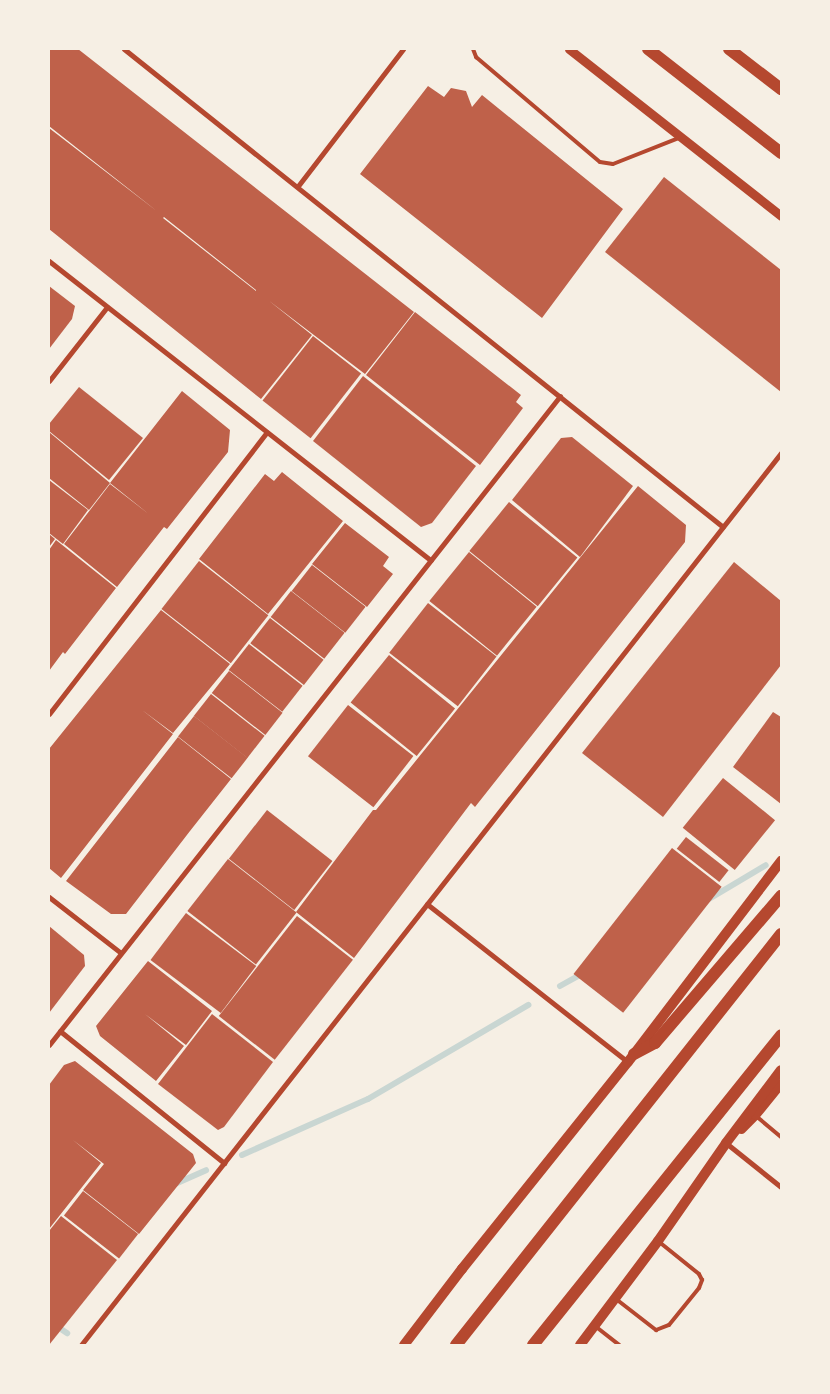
<!DOCTYPE html>
<html>
<head>
<meta charset="utf-8">
<style>
  body { margin:0 }
  #map { position:relative; width:830px; height:1394px; overflow:hidden; background:#f6efe4; font-family:Inter,sans-serif }
  div>[style] { position:absolute }
  .stream>* { height:6px; margin:-3px; padding:0 3px; transform-origin:3px; border-radius:3px; background:#c9d6d2 }
  .building>* { inset:0; background:#bf614a; transform-origin:0 0 }
  .service>* { height:4px; margin:-2px; padding:0 2px; transform-origin:2px; border-radius:2px; background:#b5482f }
  .minor>* { height:5px; margin:-2.5px; padding:0 2.5px; transform-origin:2.5px; border-radius:2.5px; background:#b5482f }
  .tertiary>* { height:9px; margin:-4.5px; padding:0 4.5px; transform-origin:4.5px; border-radius:4.5px; background:#b5482f }
  .secondary>* { height:10px; margin:-5px; padding:0 5px; transform-origin:5px; border-radius:5px; background:#b5482f }
  .primary>* { height:12px; margin:-6px; padding:0 6px; transform-origin:6px; border-radius:6px; background:#b5482f }
  span { translate:-50% -50%; white-space:nowrap; text-align:center; line-height:1.15; -webkit-text-stroke:4px #f6efe4; paint-order:stroke }
  .frame { position:absolute; inset:0; border:50px solid #f6efe4; pointer-events:none }
</style>
</head>
<body>
<div id="map">
  <div class="stream">
    <i style="left:709px;top:899px;width:66px;rotate:-30.8deg"></i>
    <i style="left:560px;top:986px;width:25px;rotate:-29deg"></i>
    <i style="left:242px;top:1155px;width:138px;rotate:-24deg"></i>
    <i style="left:368px;top:1099px;width:186px;rotate:-30.4deg"></i>
    <i style="left:175px;top:1184px;width:34px;rotate:-24deg"></i>
    <i style="left:49px;top:1321px;width:22px;rotate:34deg"></i>
  </div>
  <div class="building">
    <i style="clip-path:polygon(evenodd,49px 49px,78px 49px,414px 312px,365px 374px,268px 300px,312px 335px,261px 399px,49px 229px,49px 128px,158px 212px,49px 126px,49px 49px,164px 217px,256px 290px,256px 291px,163px 218px,164px 217px)"></i>
    <i style="clip-path:polygon(428px 86px,444px 97px,451px 88px,466px 91px,472px 107px,482px 95px,623px 209px,542px 318px,360px 174px)"></i>
    <i style="clip-path:polygon(664px 177px,781px 270px,781px 392px,605px 252px)"></i>
    <i style="clip-path:polygon(49px 286px,75px 306px,72px 319px,49px 349px)"></i>
    <i style="clip-path:polygon(415px 312px,521px 395px,516px 402px,523px 408px,480px 465px,366px 375px)"></i>
    <i style="left:313px;top:336px;width:61px;height:82px;rotate:38deg"></i>
    <i style="clip-path:polygon(363px 376px,476px 466px,432px 523px,421px 527px,313px 441px)"></i>
    <i style="clip-path:polygon(79px 387px,143px 438px,109px 480px,49px 431px,49px 424px)"></i>
    <i style="clip-path:polygon(182px 391px,230px 430px,228px 452px,167px 529px,164px 527px,117px 587px,64px 544px,110px 484px,150px 515px,110px 483px)"></i>
    <i style="clip-path:polygon(49px 432px,110px 483px,89px 510px,49px 478px)"></i>
    <i style="clip-path:polygon(572px 437px,633px 486px,580px 557px,512px 500px,561px 438px)"></i>
    <i style="clip-path:polygon(282px 472px,343px 521px,268px 614px,199px 559px,265px 474px,274px 481px)"></i>
    <i style="clip-path:polygon(49px 480px,88px 510px,63px 544px,49px 533px)"></i>
    <i style="clip-path:polygon(638px 486px,686px 525px,685px 542px,475px 807px,471px 803px,354px 958px,296px 912px,373px 810px,376px 810px)"></i>
    <i style="left:509px;top:502px;width:88px;height:63px;rotate:39deg"></i>
    <i style="clip-path:polygon(345px 523px,389px 557px,383px 566px,393px 574px,367px 607px,312px 564px)"></i>
    <i style="clip-path:polygon(49px 534px,55px 539px,49px 547px)"></i>
    <i style="clip-path:polygon(56px 540px,116px 588px,65px 654px,63px 652px,49px 671px,49px 550px)"></i>
    <i style="left:469px;top:552px;width:87px;height:63px;rotate:39deg"></i>
    <i style="left:199px;top:561px;width:88px;height:61px;rotate:38deg"></i>
    <i style="clip-path:polygon(734px 562px,781px 601px,781px 665px,663px 817px,582px 753px)"></i>
    <i style="left:312px;top:565px;width:68px;height:33px;rotate:38deg"></i>
    <i style="left:291px;top:591px;width:68px;height:33px;rotate:38deg"></i>
    <i style="left:428px;top:603px;width:87px;height:63px;rotate:38deg"></i>
    <i style="clip-path:polygon(161px 610px,230px 664px,173px 733px,142px 710px,173px 734px,61px 878px,49px 868px,49px 749px)"></i>
    <i style="left:270px;top:618px;width:68px;height:32px;rotate:38deg"></i>
    <i style="left:249px;top:644px;width:68px;height:33px;rotate:38deg"></i>
    <i style="left:389px;top:655px;width:85px;height:61px;rotate:39deg"></i>
    <i style="left:229px;top:671px;width:68px;height:28px;rotate:38deg"></i>
    <i style="left:211px;top:694px;width:68px;height:28px;rotate:38deg"></i>
    <i style="left:348px;top:705px;width:83px;height:65px;rotate:38deg"></i>
    <i style="clip-path:polygon(773px 712px,781px 717px,781px 804px,733px 767px)"></i>
    <i style="left:194px;top:716px;width:68px;height:26px;rotate:38deg"></i>
    <i style="clip-path:polygon(178px 737px,231px 779px,190px 831px,170px 814px,190px 831px,126px 914px,111px 914px,66px 881px)"></i>
    <i style="left:723px;top:778px;width:67px;height:64px;rotate:39deg"></i>
    <i style="left:267px;top:810px;width:83px;height:62px;rotate:38deg"></i>
    <i style="left:686px;top:837px;width:54px;height:15px;rotate:38deg"></i>
    <i style="left:672px;top:848px;width:63px;height:160px;rotate:38deg"></i>
    <i style="left:228px;top:859px;width:87px;height:66px;rotate:38deg"></i>
    <i style="left:186px;top:913px;width:88px;height:59px;rotate:37deg"></i>
    <i style="left:297px;top:916px;width:71px;height:127px;rotate:38deg"></i>
    <i style="clip-path:polygon(49px 926px,84px 955px,85px 966px,49px 1013px)"></i>
    <i style="clip-path:polygon(148px 961px,212px 1011px,186px 1045px,145px 1014px,184px 1046px,156px 1081px,100px 1036px,96px 1026px)"></i>
    <i style="clip-path:polygon(212px 1014px,273px 1062px,224px 1127px,218px 1130px,158px 1084px)"></i>
    <i style="clip-path:polygon(75px 1061px,193px 1154px,196px 1163px,139px 1234px,83px 1190px,104px 1164px,73px 1140px,101px 1163px,49px 1229px,49px 1085px,64px 1065px)"></i>
    <i style="left:83px;top:1191px;width:70px;height:31px;rotate:38deg"></i>
    <i style="clip-path:polygon(61px 1216px,117px 1260px,49px 1345px,49px 1231px)"></i>
  </div>
  <div class="service">
    <i style="left:473px;top:49px;width:9px;rotate:69deg"></i>
    <i style="left:476px;top:57px;width:162px;rotate:40.3deg"></i>
    <i style="left:600px;top:162px;width:13px;rotate:9deg"></i>
    <i style="left:613px;top:164px;width:71px;rotate:-21.5deg"></i>
    <i style="left:756px;top:1116px;width:33px;rotate:40deg"></i>
    <i style="left:616px;top:1299px;width:51px;rotate:37.8deg"></i>
    <i style="left:656px;top:1330px;width:14px;rotate:-21deg"></i>
    <i style="left:669px;top:1325px;width:48px;rotate:-51deg"></i>
    <i style="left:699px;top:1288px;width:9px;rotate:-69deg"></i>
    <i style="left:702px;top:1280px;width:7px;rotate:-117deg"></i>
    <i style="left:699px;top:1274px;width:53px;rotate:-141.2deg"></i>
    <i style="left:595px;top:1326px;width:31px;rotate:38deg"></i>
  </div>
  <div class="minor">
    <i style="left:124px;top:49px;width:766px;rotate:38.59deg"></i>
    <i style="left:298px;top:186px;width:173px;rotate:-52.5deg"></i>
    <i style="left:49px;top:261px;width:485px;rotate:38.1deg"></i>
    <i style="left:49px;top:381px;width:94px;rotate:-51.9deg"></i>
    <i style="left:49px;top:714px;width:356px;rotate:-52.3deg"></i>
    <i style="left:49px;top:897px;width:91px;rotate:37.9deg"></i>
    <i style="left:427px;top:904px;width:256px;rotate:38.2deg"></i>
    <i style="left:60px;top:1031px;width:211px;rotate:38.8deg"></i>
    <i style="left:49px;top:1045px;width:826px;rotate:-51.78deg"></i>
    <i style="left:726px;top:1143px;width:70px;rotate:38.7deg"></i>
    <i style="left:81px;top:1345px;width:1134px;rotate:-51.88deg"></i>
  </div>
  <div class="tertiary">
    <i style="left:569px;top:49px;width:270px;rotate:38.2deg"></i>
    <i style="left:741px;top:1129px;width:20px;rotate:-45deg"></i>
    <i style="left:755px;top:1115px;width:41px;rotate:-50.9deg"></i>
  </div>
  <div class="secondary">
    <i style="left:404px;top:1345px;width:96px;rotate:-52.7deg"></i>
    <i style="left:462px;top:1269px;width:265px;rotate:-51.3deg"></i>
    <i style="left:628px;top:1062px;width:253px;rotate:-52.7deg"></i>
    <i style="left:580px;top:1345px;width:130px;rotate:-53.1deg"></i>
    <i style="left:658px;top:1241px;width:119px;rotate:-55.2deg"></i>
    <i style="left:726px;top:1143px;width:91px;rotate:-53deg"></i>
  </div>
  <div class="primary">
    <i style="left:648px;top:49px;width:169px;rotate:38deg"></i>
    <i style="left:729px;top:49px;width:66px;rotate:37.6deg"></i>
    <i style="left:634px;top:1054px;width:24px;rotate:-28deg"></i>
    <i style="left:655px;top:1043px;width:194px;rotate:-49.4deg"></i>
    <i style="left:456px;top:1345px;width:524px;rotate:-51.66deg"></i>
    <i style="left:533px;top:1345px;width:397px;rotate:-51.3deg"></i>
  </div>
  <div class="frame"></div>
</div>
</body>
</html>
